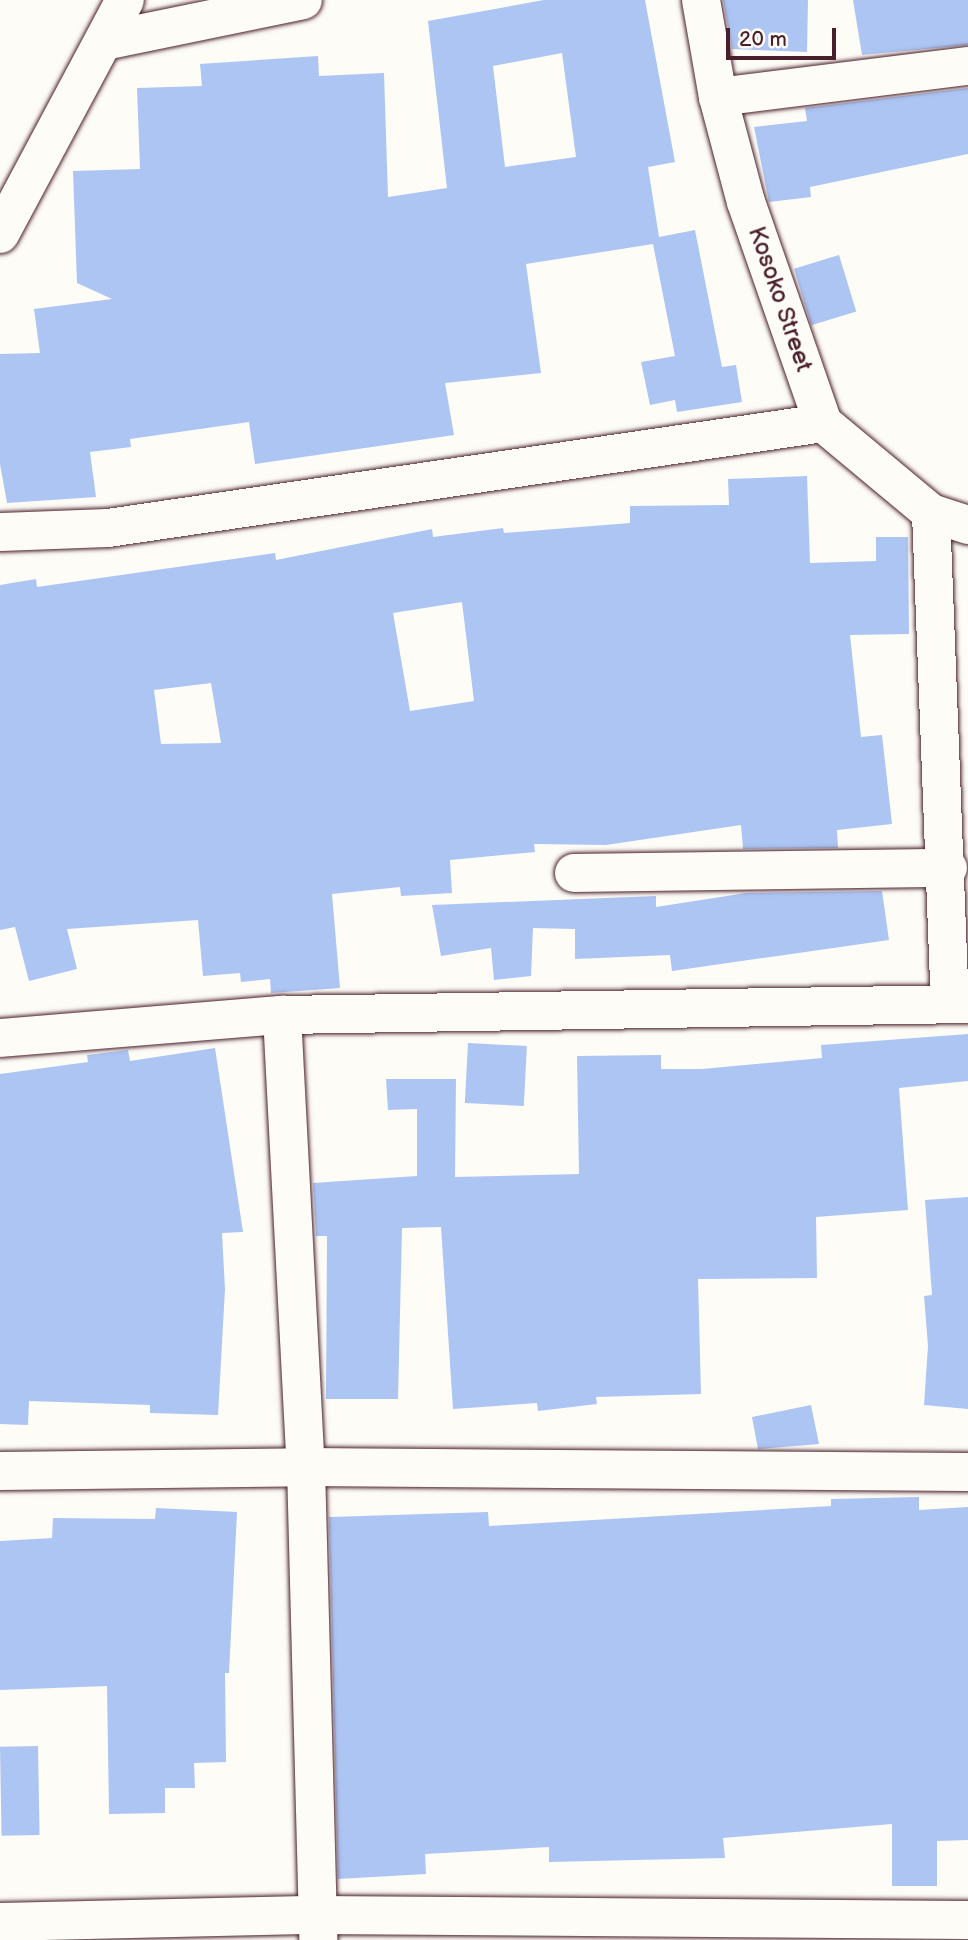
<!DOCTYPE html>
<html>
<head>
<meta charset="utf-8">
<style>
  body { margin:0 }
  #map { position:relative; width:968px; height:1940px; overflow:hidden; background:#fdfcf7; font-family:"Balsamiq Sans",sans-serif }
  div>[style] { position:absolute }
  .building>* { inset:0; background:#adc5f3; transform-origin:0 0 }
  .roads { filter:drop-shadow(0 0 2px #4a1f2b) drop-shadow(0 0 2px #4a1f2b) }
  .minor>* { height:38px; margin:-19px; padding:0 19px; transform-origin:19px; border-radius:19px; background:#fdfcf7 }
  span { translate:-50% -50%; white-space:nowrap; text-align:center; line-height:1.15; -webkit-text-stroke:5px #fdfcf7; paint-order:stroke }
  .street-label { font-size:24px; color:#4a1f2b }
  .scale { position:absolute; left:726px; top:28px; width:110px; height:32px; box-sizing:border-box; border:4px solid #4a1f2b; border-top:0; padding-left:9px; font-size:21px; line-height:24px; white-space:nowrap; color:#4a1f2b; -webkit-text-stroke:5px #fdfcf7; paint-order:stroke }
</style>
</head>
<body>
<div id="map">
  <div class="building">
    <i style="clip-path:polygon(evenodd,544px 0,645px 0,675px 162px,648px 167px,659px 237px,695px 230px,722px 367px,736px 365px,742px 402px,677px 412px,675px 400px,650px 405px,641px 362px,675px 356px,653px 244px,526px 264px,541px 373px,445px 383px,454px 435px,255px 464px,249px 422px,130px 439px,131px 447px,90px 452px,96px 497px,7px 503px,0 464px,0 354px,40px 353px,34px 309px,112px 299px,77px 283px,73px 171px,140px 169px,137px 88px,202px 86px,200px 64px,318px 56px,319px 76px,384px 73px,388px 197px,447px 188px,428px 21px,544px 0,562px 53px,576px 157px,505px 167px,493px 66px,562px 53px)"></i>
    <i style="clip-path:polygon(723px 0,808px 0,807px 52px,732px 49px)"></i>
    <i style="clip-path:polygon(853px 0,968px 0,968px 45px,862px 55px)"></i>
    <i style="clip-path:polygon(968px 88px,968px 154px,810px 187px,811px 197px,769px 202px,754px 127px,807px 121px,805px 108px)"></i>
    <i style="left:839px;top:255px;width:59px;height:47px;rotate:73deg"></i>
    <i style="clip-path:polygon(evenodd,807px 476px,810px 563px,876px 561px,876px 537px,908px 537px,909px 634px,850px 635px,861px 737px,882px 735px,892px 824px,837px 830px,838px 848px,743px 849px,741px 825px,606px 845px,534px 844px,535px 852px,450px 860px,452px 893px,401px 896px,400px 887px,332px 894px,340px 988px,271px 993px,270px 979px,241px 982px,240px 973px,203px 976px,198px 920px,67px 929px,77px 969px,29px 981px,15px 927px,0 930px,0 585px,36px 579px,37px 587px,275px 553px,276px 560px,432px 529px,433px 537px,503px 528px,504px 533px,630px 523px,630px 506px,729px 505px,728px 479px,807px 476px,462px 602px,474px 701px,410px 711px,393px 613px,462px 602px,807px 476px,211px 683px,221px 743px,161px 744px,154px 690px,211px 683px)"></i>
    <i style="clip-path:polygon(882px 891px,889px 940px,672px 971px,670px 955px,575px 959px,575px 929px,533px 928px,531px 976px,494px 980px,491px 948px,441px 956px,432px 905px,656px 896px,656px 907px,746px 893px)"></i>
    <i style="clip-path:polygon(968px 1034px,968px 1081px,899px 1088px,908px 1210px,816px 1217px,817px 1278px,698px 1279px,701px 1394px,596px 1397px,597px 1404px,538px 1411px,537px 1403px,453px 1409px,441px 1227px,402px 1228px,398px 1399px,326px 1399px,327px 1236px,316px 1236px,313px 1183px,417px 1176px,417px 1109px,388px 1110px,386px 1079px,456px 1079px,455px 1177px,579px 1174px,577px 1056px,661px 1055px,661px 1069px,702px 1069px,822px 1058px,821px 1045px)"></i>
    <i style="left:468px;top:1043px;width:59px;height:60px;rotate:3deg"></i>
    <i style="clip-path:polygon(215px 1048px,243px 1232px,222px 1233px,225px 1289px,218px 1415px,150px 1413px,150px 1405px,29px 1401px,28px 1425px,0 1424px,0 1074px,88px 1062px,87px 1055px,128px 1050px,130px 1061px)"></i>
    <i style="clip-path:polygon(968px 1197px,968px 1409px,924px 1405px,928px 1346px,924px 1296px,932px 1295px,925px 1200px)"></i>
    <i style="clip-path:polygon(811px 1405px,819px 1444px,758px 1449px,752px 1417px)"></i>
    <i style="clip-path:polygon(919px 1497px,919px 1510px,968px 1507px,968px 1840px,937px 1841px,937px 1886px,892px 1886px,892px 1824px,723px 1838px,725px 1858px,549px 1862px,549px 1847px,425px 1854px,426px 1874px,338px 1879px,329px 1517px,488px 1512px,489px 1526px,831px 1506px,831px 1499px)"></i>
    <i style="clip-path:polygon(156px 1508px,237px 1512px,229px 1673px,225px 1673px,226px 1762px,194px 1763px,195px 1788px,165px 1788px,165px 1813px,109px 1814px,107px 1686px,0 1690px,0 1541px,52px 1538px,53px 1518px,155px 1519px)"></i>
    <i style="left:38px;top:1746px;width:89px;height:38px;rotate:89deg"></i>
  </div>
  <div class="roads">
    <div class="minor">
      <i style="left:701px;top:0;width:98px;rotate:80.1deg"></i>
      <i style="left:718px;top:97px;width:109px;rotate:75.1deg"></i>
      <i style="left:746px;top:202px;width:234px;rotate:70.8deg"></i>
      <i style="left:823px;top:423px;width:141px;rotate:39.8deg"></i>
      <i style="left:931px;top:513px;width:39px;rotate:18deg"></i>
      <i style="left:104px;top:41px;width:203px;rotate:-11.6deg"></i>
      <i style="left:718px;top:97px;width:252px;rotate:-7.1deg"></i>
      <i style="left:0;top:234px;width:265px;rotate:-61.9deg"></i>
      <i style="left:931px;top:513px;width:491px;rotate:87.8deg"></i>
      <i style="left:0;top:532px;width:108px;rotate:-2.1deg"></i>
      <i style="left:108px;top:528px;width:723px;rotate:-8.35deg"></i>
      <i style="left:574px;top:873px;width:374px;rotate:-0.8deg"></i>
      <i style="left:282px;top:1015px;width:453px;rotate:87deg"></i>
      <i style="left:306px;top:1467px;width:472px;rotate:88.5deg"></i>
      <i style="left:0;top:1038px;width:283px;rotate:-4.7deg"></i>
      <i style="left:282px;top:1015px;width:686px;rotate:-0.92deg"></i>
      <i style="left:0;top:1471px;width:306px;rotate:-0.7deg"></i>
      <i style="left:306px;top:1467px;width:662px;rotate:0.43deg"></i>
      <i style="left:0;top:1922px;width:316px;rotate:-1.3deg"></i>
      <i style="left:316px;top:1915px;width:652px;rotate:0.44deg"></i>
    </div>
  </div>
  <div class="street-label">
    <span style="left:780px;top:299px;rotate:71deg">Kosoko Street</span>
  </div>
  <div class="scale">20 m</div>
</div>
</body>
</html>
